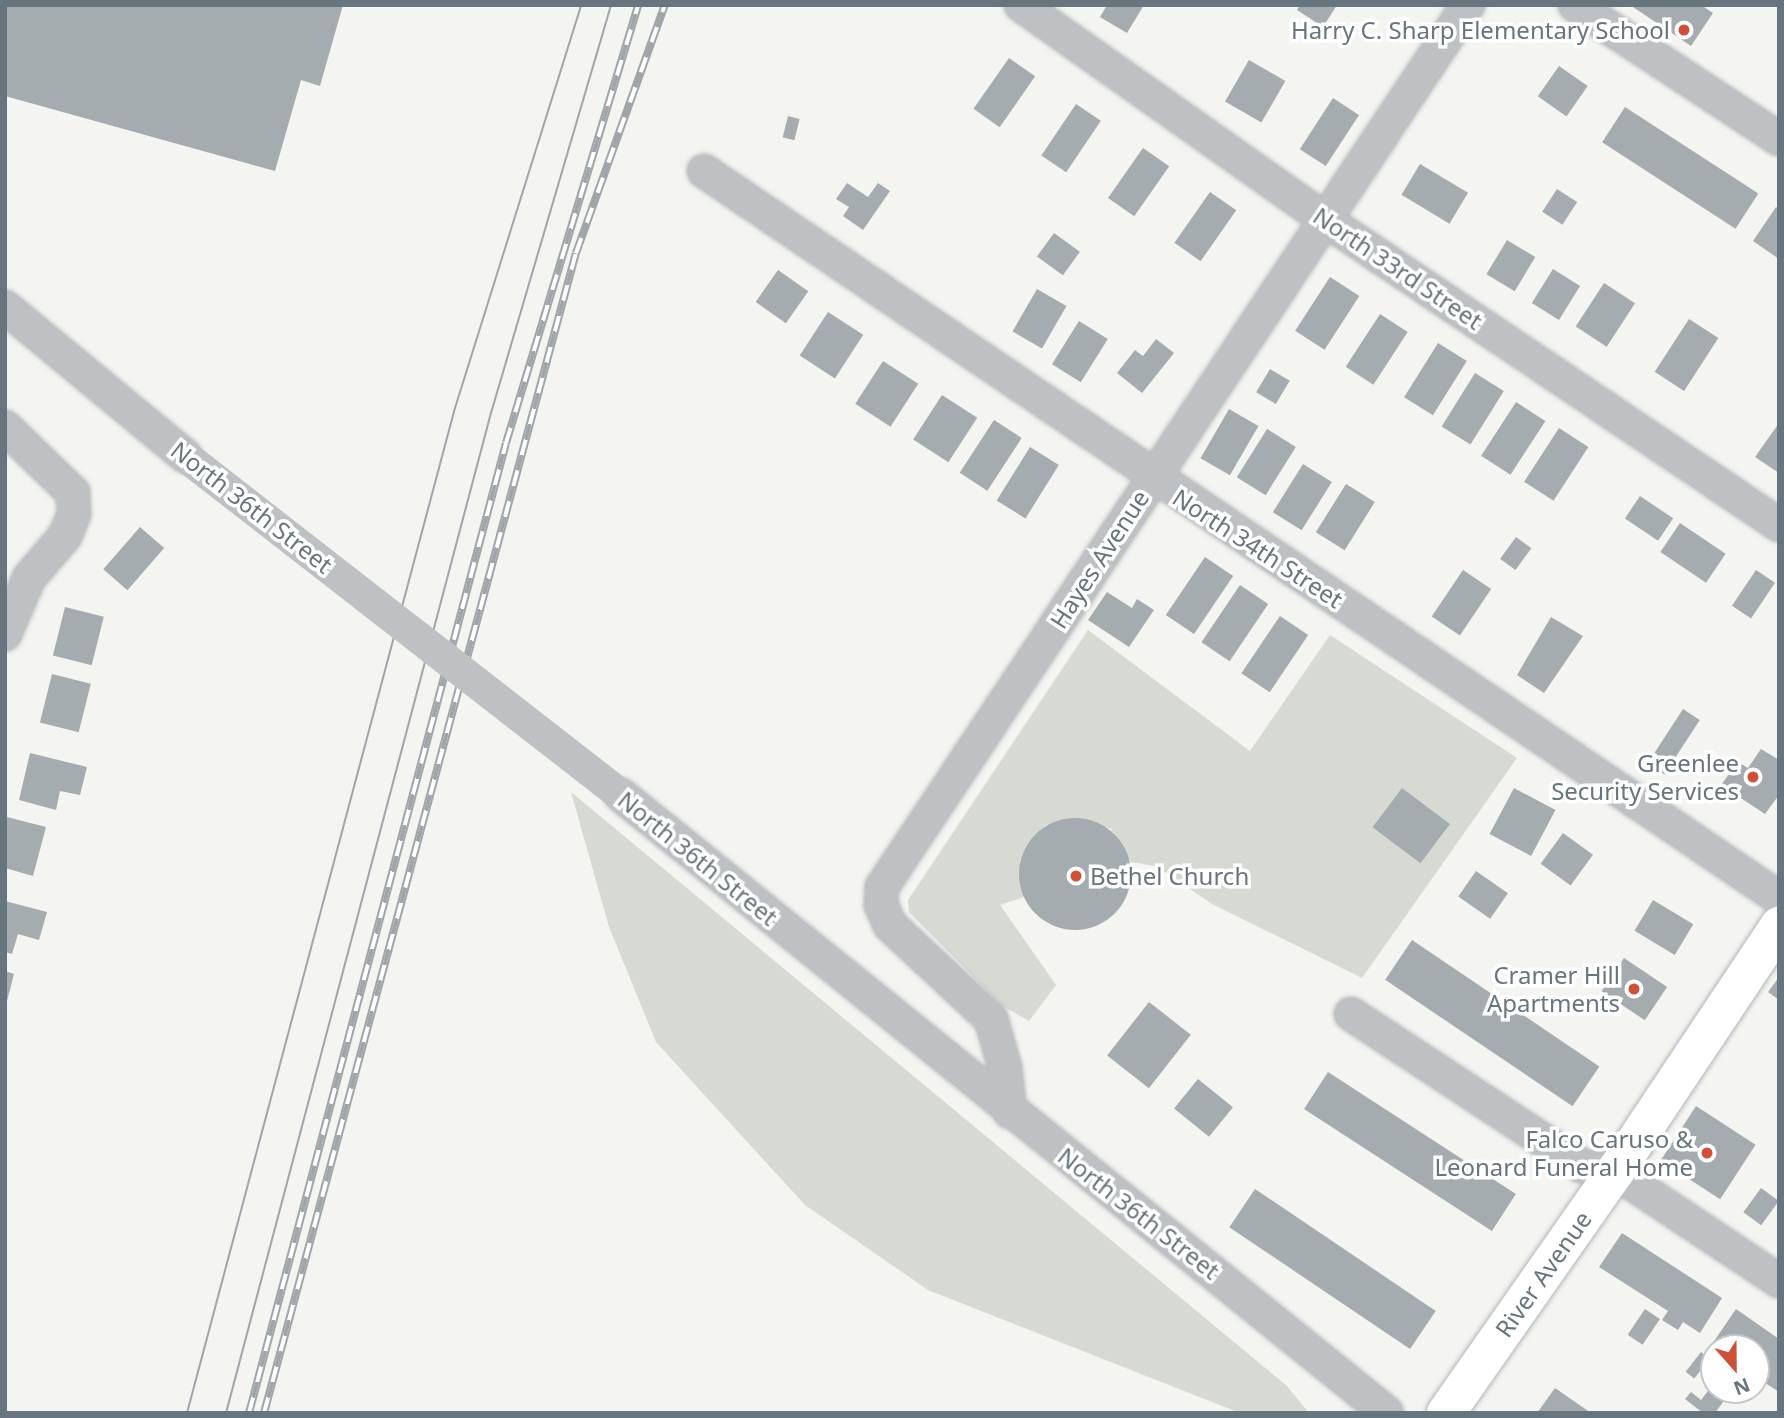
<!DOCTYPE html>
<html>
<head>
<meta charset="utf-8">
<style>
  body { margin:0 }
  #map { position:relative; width:1784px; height:1418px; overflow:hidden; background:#f4f4f1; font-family:"Noto Sans",sans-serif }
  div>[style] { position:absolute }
  .green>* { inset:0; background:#d6dad2 }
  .building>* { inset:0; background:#a5acb0; transform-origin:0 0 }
  .round { border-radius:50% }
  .roads { filter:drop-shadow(0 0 2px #b1b5b8) drop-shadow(0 0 2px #b1b5b8) }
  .minor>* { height:32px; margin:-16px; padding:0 16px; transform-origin:16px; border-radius:16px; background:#bdc1c4 }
  .major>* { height:38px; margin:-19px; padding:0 19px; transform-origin:19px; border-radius:19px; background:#fff }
  .tram>* { height:2px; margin:-1px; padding:0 1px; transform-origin:1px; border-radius:1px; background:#9fa5a9 }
  .rail>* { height:8px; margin-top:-4px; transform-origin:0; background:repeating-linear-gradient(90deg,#fff 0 16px,#9fa5a9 0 32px); box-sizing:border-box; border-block:2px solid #9fa5a9 }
  .minor-bridge>* { height:32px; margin:-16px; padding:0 16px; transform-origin:16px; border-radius:16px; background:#bdc1c4 }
  .dots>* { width:19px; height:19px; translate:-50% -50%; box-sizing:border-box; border:4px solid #fff; border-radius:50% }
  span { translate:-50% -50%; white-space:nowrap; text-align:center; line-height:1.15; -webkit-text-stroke:7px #fff; paint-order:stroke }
  .poi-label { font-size:24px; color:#66757e }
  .right { translate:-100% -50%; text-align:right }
  .left { translate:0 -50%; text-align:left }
  .street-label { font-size:24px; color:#66757e }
  .frame { position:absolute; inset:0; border:7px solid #66757e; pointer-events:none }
  .north { position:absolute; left:1700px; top:1334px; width:70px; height:70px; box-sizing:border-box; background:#fff; border:2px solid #c2c8cb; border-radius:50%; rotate:159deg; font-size:19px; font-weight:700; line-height:28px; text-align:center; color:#66757e }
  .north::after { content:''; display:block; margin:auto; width:24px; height:32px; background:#cf5036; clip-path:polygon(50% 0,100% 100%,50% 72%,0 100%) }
</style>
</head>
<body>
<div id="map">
  <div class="green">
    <i style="clip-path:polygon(1088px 630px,1250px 751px,1330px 635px,1517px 758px,1362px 978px,1212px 904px,1156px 866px,1131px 862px,1111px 829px,1081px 819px,1046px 825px,1025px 848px,1020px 861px,1024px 897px,1000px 905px,1056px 985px,1029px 1021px,1001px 1005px,909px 912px,908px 900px)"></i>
    <i style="clip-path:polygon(571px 792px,1287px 1386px,1309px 1413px,1240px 1413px,928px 1290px,805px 1205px,656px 1042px,609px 927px)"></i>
  </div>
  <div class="building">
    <i style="clip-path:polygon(5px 5px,343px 5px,320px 86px,301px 80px,275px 171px,5px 96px)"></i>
    <i style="clip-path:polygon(1107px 5px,1144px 5px,1127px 33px,1100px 17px)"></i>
    <i style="clip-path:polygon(1300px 5px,1337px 5px,1323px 27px,1297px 10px)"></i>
    <i style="clip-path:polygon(1630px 5px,1701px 5px,1713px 13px,1691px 46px)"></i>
    <i style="left:1009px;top:58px;width:32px;height:62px;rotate:35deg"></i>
    <i style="left:1249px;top:60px;width:42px;height:48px;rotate:30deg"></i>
    <i style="left:1559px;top:66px;width:35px;height:37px;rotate:35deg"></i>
    <i style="left:1333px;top:98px;width:31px;height:61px;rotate:33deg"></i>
    <i style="left:1076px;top:104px;width:30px;height:62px;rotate:34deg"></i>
    <i style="left:1625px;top:107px;width:159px;height:42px;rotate:33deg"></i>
    <i style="left:788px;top:116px;width:12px;height:22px;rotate:14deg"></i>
    <i style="left:1143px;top:148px;width:32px;height:61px;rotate:35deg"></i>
    <i style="left:1420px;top:164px;width:56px;height:36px;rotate:31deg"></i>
    <i style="clip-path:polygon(847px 183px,868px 197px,878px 183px,890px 191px,863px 230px,843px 216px,849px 207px,836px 199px)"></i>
    <i style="left:1557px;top:189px;width:24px;height:27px;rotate:33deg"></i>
    <i style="left:1210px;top:192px;width:32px;height:62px;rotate:35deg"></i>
    <i style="clip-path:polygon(1776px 207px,1779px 209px,1779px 259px,1753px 241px)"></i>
    <i style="left:1054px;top:233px;width:32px;height:29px;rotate:36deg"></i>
    <i style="left:1507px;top:240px;width:33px;height:40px;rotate:31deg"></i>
    <i style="left:1553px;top:269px;width:32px;height:40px;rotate:32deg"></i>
    <i style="left:778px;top:270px;width:37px;height:39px;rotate:35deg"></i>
    <i style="left:1330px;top:277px;width:35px;height:64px;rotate:33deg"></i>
    <i style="left:1604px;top:283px;width:37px;height:52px;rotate:33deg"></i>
    <i style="left:1037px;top:289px;width:34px;height:49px;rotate:30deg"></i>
    <i style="left:828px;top:312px;width:42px;height:52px;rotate:33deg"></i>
    <i style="left:1380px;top:314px;width:33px;height:63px;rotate:33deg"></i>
    <i style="left:1689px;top:319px;width:35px;height:63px;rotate:33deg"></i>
    <i style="left:1079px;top:321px;width:34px;height:51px;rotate:32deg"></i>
    <i style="clip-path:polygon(1156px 339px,1174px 353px,1142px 393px,1117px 373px,1135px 350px,1143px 356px)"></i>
    <i style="left:1438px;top:343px;width:34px;height:64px;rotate:32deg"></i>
    <i style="left:883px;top:361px;width:42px;height:51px;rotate:33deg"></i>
    <i style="left:1270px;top:369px;width:23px;height:27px;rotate:31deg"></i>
    <i style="left:1475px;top:373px;width:34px;height:63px;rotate:32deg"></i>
    <i style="left:942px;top:395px;width:42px;height:53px;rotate:33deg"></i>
    <i style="left:1516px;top:402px;width:35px;height:64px;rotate:33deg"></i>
    <i style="left:1229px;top:409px;width:34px;height:57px;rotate:30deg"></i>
    <i style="left:994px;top:420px;width:33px;height:63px;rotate:33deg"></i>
    <i style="clip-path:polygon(1779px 423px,1779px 473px,1755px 457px)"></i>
    <i style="left:1559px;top:428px;width:35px;height:64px;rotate:33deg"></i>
    <i style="left:1267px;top:429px;width:34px;height:57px;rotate:32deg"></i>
    <i style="left:1030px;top:447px;width:34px;height:63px;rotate:32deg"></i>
    <i style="left:1303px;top:464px;width:34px;height:57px;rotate:32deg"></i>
    <i style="left:1346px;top:484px;width:34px;height:57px;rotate:32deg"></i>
    <i style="left:1640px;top:496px;width:40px;height:27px;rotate:34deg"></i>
    <i style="left:1680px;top:523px;width:55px;height:35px;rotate:34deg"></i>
    <i style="left:140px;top:527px;width:32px;height:56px;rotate:41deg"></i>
    <i style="left:1516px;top:537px;width:19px;height:27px;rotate:36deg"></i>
    <i style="left:1205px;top:557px;width:34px;height:70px;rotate:34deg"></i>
    <i style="left:1463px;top:570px;width:34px;height:56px;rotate:34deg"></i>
    <i style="left:1756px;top:570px;width:23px;height:43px;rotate:34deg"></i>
    <i style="left:1240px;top:585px;width:34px;height:69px;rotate:34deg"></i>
    <i style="clip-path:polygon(1107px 592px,1132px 608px,1137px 599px,1154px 610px,1129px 647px,1088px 620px)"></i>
    <i style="left:65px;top:607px;width:40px;height:50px;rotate:14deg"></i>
    <i style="left:1280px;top:616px;width:34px;height:69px;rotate:34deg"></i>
    <i style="clip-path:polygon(1551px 617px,1583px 636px,1544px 693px,1517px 675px)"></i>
    <i style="left:52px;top:674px;width:40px;height:50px;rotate:14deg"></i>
    <i style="left:1683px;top:709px;width:20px;height:65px;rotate:33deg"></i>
    <i style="clip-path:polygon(1761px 749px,1779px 760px,1779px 795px,1765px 814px,1721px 785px,1738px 762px,1748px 768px)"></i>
    <i style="clip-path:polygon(30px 753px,87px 767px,80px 795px,60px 791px,56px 810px,19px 800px)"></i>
    <i style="left:1402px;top:788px;width:60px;height:49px;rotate:37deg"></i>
    <i style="left:1514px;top:788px;width:47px;height:52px;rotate:28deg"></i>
    <i style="clip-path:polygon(7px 817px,46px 827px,33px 876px,5px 868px)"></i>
    <i class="round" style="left:1019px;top:818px;width:112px;height:112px"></i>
    <i style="left:1563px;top:833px;width:37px;height:38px;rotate:36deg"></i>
    <i style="left:1476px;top:871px;width:39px;height:31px;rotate:35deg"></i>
    <i style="left:1653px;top:900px;width:47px;height:36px;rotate:31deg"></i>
    <i style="clip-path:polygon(5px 901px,47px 912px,39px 940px,18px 934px,12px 954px,5px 952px)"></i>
    <i style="left:1412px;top:940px;width:226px;height:48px;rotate:34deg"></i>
    <i style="left:1624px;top:958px;width:52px;height:40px;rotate:34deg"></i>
    <i style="clip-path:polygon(5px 971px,14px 974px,6px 1005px,5px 1004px)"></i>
    <i style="clip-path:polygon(1779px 977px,1779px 1000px,1768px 992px)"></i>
    <i style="left:1149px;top:1002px;width:53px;height:68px;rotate:38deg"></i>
    <i style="left:1328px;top:1072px;width:224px;height:44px;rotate:33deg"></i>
    <i style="left:1198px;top:1079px;width:45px;height:38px;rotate:39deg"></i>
    <i style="left:1696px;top:1106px;width:71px;height:65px;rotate:33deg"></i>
    <i style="left:1761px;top:1188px;width:22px;height:30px;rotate:36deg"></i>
    <i style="left:1255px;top:1189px;width:218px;height:46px;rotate:34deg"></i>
    <i style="clip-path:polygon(1622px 1233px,1722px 1298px,1700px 1333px,1683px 1322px,1678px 1330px,1662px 1320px,1668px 1311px,1599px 1267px)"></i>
    <i style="left:1645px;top:1309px;width:18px;height:31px;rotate:34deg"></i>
    <i style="clip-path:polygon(1736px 1309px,1779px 1339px,1779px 1392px,1756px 1377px,1756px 1348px,1710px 1347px)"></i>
    <i style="left:1701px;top:1352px;width:11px;height:25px;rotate:38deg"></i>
    <i style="clip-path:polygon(1714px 1383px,1714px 1390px,1732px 1390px,1715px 1413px,1703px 1413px,1685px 1399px,1691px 1392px,1701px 1400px)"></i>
    <i style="clip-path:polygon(1555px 1388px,1591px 1413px,1537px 1413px)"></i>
  </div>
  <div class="roads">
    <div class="minor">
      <i style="left:1021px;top:5px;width:371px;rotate:35.2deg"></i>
      <i style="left:1324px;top:219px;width:548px;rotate:33.92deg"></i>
      <i style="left:1575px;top:5px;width:244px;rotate:33.3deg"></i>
      <i style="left:704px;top:171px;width:1298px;rotate:34.07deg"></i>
      <i style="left:5px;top:307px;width:234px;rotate:39.6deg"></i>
      <i style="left:5px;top:427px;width:95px;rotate:44.1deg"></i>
      <i style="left:73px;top:493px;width:21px;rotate:87deg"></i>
      <i style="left:74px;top:514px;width:24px;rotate:112deg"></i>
      <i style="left:65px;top:536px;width:55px;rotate:130.6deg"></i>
      <i style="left:29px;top:578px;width:61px;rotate:113.2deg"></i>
      <i style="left:621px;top:795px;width:984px;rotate:38.9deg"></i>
      <i style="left:1351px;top:1014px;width:277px;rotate:33.3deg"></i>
      <i style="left:1582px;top:1166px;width:34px;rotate:10deg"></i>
      <i style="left:1615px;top:1172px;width:197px;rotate:33.6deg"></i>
      <i style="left:1010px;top:1112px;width:44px;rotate:-96.5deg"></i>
      <i style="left:1005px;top:1068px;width:51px;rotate:-105.9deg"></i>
      <i style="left:991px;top:1019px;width:138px;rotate:-137.1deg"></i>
      <i style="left:890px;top:925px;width:22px;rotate:-114deg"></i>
      <i style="left:881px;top:905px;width:18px;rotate:-87deg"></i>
      <i style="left:882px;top:887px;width:1059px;rotate:-56.4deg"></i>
    </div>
    <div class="major">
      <i style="left:1446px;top:1413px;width:294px;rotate:-55deg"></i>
      <i style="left:1615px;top:1172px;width:296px;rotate:-56.3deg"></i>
    </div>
  </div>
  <div class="tram">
    <i style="left:187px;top:1413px;width:1040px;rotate:-75.07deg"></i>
    <i style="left:455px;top:408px;width:422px;rotate:-72.6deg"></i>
    <i style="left:226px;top:1413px;width:1035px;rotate:-75.16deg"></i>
    <i style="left:491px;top:413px;width:425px;rotate:-73.6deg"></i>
  </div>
  <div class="rail">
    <i style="left:249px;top:1413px;width:1003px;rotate:-75.16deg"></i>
    <i style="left:506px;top:443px;width:457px;rotate:-73.2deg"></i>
    <i style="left:264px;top:1413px;width:1201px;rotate:-74.95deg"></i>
    <i style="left:576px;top:253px;width:263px;rotate:-70.3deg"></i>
  </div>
  <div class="minor-bridge">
    <i style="left:185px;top:456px;width:552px;rotate:37.87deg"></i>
  </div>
  <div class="dots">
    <i style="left:1684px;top:30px;background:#cf5036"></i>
    <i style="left:1753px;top:777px;background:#cf5036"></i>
    <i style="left:1076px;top:876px;background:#cf5036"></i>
    <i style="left:1634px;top:989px;background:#cf5036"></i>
    <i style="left:1707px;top:1153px;background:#cf5036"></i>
  </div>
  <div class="poi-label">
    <span class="right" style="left:1670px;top:30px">Harry C. Sharp Elementary School</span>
    <span class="right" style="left:1739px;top:777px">Greenlee<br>Security Services</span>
    <span class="left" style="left:1090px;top:876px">Bethel Church</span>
    <span class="right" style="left:1620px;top:989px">Cramer Hill<br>Apartments</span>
    <span class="right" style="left:1693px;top:1153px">Falco Caruso &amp;<br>Leonard Funeral Home</span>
  </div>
  <div class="street-label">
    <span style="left:1398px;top:268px;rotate:34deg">North 33rd Street</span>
    <span style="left:252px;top:507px;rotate:38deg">North 36th Street</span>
    <span style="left:1258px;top:548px;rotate:33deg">North 34th Street</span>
    <span style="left:1099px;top:559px;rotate:-57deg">Hayes Avenue</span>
    <span style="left:698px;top:858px;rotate:39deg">North 36th Street</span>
    <span style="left:1139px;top:1213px;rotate:38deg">North 36th Street</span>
    <span style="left:1543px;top:1274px;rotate:-55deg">River Avenue</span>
  </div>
  <div class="frame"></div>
  <div class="north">N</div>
</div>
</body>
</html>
